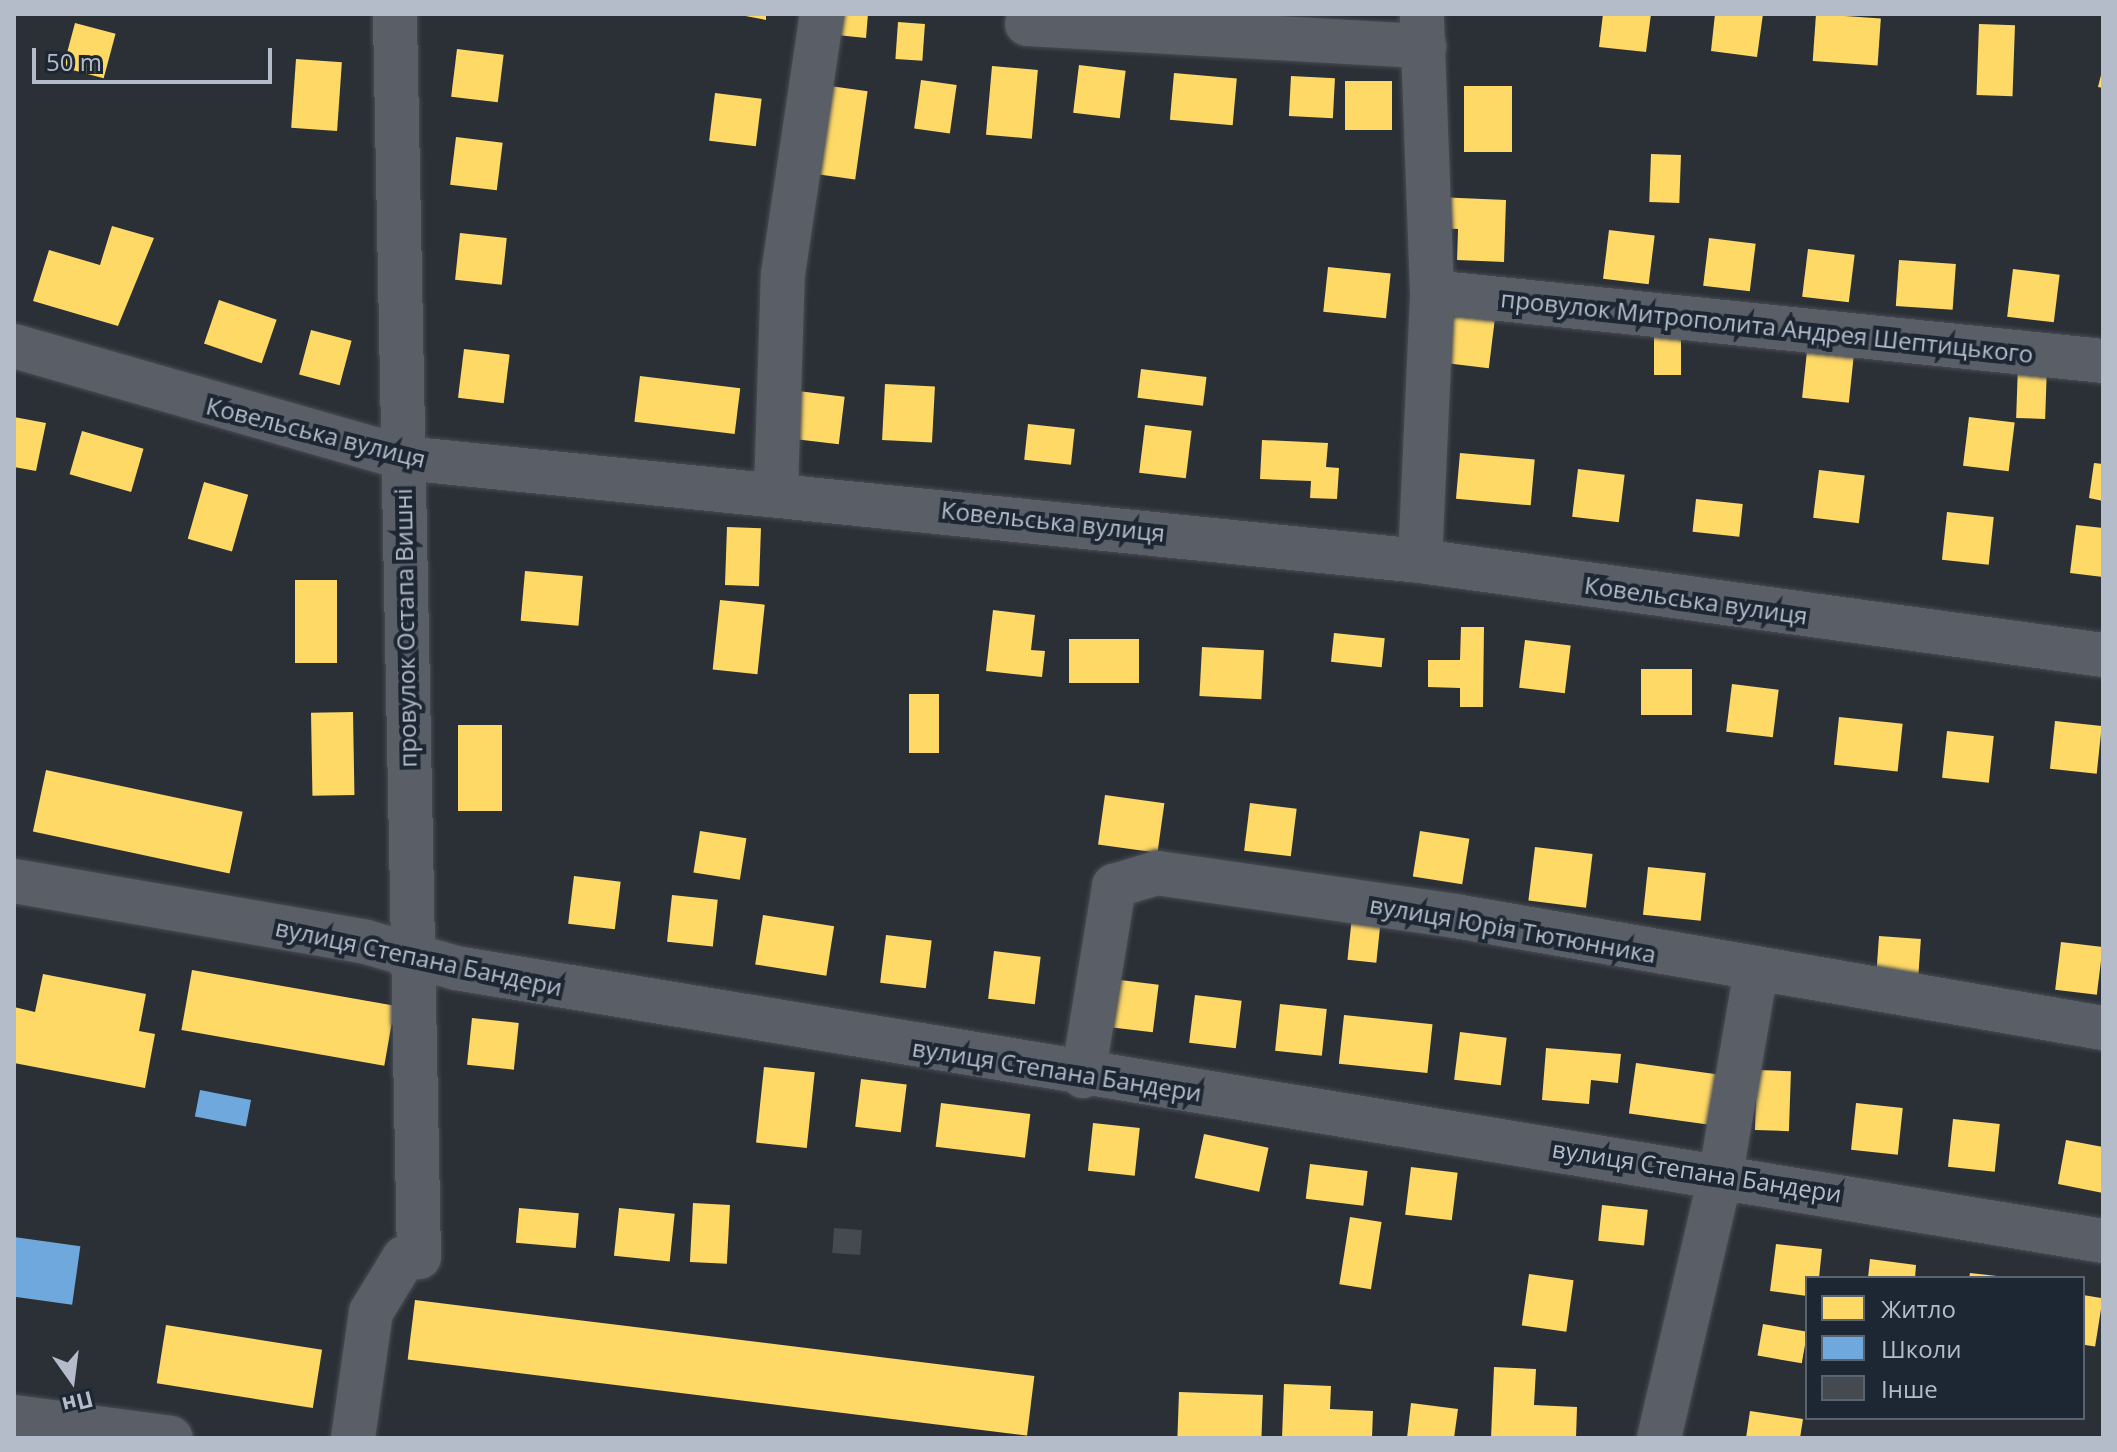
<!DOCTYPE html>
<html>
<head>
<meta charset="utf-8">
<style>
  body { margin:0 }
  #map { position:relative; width:2117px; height:1452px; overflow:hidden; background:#2b3037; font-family:"Open Sans",sans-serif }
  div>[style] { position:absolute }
  .homes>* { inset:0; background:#ffd966; transform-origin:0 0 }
  .schools>* { inset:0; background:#6fa8dc; transform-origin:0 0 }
  .building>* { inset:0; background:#454950; transform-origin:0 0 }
  .roads { filter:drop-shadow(0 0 2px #484c52) drop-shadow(0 0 2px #484c52) }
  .minor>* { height:44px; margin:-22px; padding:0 22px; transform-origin:22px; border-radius:22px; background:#5a5e66 }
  span { translate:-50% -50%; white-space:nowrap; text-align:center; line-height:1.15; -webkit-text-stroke:8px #1d2633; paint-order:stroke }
  .street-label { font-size:24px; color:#b4bcc9 }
  .frame { position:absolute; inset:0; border:16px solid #b4bcc9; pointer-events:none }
  .legend { position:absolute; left:1805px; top:1276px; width:280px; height:144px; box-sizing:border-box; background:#1d2633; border:2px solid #59626f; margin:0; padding:10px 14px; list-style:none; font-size:24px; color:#b4bcc9 }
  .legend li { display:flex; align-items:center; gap:16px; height:40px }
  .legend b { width:40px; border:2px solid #59626f }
  .north { position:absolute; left:32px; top:1340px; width:80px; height:80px; -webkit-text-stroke:6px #1d2633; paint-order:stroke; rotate:166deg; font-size:22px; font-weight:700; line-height:32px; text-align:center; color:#b4bcc9 }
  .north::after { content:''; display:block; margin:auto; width:28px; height:36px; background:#b4bcc9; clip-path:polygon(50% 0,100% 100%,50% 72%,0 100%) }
  .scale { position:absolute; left:32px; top:48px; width:240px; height:36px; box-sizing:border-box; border:4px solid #b4bcc9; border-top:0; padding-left:10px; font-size:24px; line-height:28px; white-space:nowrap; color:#b4bcc9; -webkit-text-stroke:6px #1d2633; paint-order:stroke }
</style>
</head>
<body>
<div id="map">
  <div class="homes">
    <i style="clip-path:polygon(735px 14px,766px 14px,766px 20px)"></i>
    <i style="clip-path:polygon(829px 14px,868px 14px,866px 38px,827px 34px)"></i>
    <i style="clip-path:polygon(1603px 14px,1651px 14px,1646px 52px,1599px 47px)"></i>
    <i style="clip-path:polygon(1715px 14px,1763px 14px,1757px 57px,1711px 51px)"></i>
    <i style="left:1816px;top:14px;width:65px;height:47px;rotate:4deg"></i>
    <i style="left:898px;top:22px;width:27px;height:37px;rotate:4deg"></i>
    <i style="left:75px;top:23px;width:42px;height:46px;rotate:15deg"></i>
    <i style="left:1979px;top:24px;width:36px;height:71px;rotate:2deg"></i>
    <i style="left:457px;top:49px;width:47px;height:48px;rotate:7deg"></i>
    <i style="left:296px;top:59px;width:46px;height:69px;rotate:4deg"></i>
    <i style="left:1079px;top:65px;width:47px;height:48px;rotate:7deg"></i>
    <i style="left:992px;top:66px;width:46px;height:69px;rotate:5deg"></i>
    <i style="clip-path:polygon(2103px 67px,2103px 88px,2098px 87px)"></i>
    <i style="left:1174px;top:73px;width:63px;height:47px;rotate:5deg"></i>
    <i style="left:1291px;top:76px;width:44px;height:40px;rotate:3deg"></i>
    <i style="left:921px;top:80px;width:36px;height:49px;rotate:8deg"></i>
    <i style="left:1345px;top:81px;width:47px;height:49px"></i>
    <i style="left:823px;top:85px;width:45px;height:89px;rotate:8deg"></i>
    <i style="left:1464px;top:86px;width:48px;height:66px"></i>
    <i style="left:715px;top:93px;width:47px;height:48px;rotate:7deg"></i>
    <i style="left:456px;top:137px;width:47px;height:48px;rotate:7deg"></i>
    <i style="left:1651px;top:154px;width:30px;height:48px;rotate:2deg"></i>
    <i style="clip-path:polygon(1437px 197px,1506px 200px,1504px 262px,1457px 260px,1458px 229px,1435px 228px)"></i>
    <i style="clip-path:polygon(112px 226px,154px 238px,118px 326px,33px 301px,49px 250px,100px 265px)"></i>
    <i style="left:1609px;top:230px;width:46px;height:49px;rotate:7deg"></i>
    <i style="left:460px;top:233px;width:47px;height:47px;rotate:6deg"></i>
    <i style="left:1709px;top:238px;width:47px;height:48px;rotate:7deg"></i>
    <i style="left:1808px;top:249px;width:47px;height:48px;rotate:7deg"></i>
    <i style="left:1899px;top:260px;width:57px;height:46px;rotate:4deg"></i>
    <i style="left:1328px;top:267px;width:63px;height:45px;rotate:6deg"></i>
    <i style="left:2013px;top:269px;width:47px;height:48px;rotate:7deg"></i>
    <i style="left:219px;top:300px;width:61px;height:46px;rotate:19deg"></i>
    <i style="left:1449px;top:315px;width:46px;height:48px;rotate:7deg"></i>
    <i style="left:311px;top:330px;width:42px;height:46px;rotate:15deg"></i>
    <i style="left:1654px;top:336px;width:27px;height:39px"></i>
    <i style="left:464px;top:349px;width:46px;height:49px;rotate:7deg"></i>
    <i style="left:1807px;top:351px;width:47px;height:47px;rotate:6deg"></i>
    <i style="left:2018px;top:365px;width:29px;height:53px;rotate:2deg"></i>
    <i style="left:1141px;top:369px;width:66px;height:29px;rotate:7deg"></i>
    <i style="left:640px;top:376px;width:101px;height:46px;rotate:7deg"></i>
    <i style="left:885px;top:384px;width:50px;height:56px;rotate:3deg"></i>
    <i style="left:798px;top:391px;width:47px;height:48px;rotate:7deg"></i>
    <i style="clip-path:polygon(14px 417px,46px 423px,36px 471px,14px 467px)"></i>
    <i style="left:1969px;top:417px;width:46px;height:49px;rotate:7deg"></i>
    <i style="left:1028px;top:424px;width:47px;height:36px;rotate:6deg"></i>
    <i style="left:1145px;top:425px;width:47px;height:48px;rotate:7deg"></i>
    <i style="left:82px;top:431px;width:64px;height:45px;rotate:16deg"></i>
    <i style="clip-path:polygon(1262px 440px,1328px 443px,1326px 467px,1339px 468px,1337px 499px,1310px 498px,1311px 481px,1260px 479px)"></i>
    <i style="left:1460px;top:453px;width:75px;height:46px;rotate:5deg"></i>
    <i style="clip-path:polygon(2094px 463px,2103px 464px,2103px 501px,2089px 498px)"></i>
    <i style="left:1578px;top:469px;width:47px;height:48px;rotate:7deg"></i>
    <i style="left:1819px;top:470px;width:46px;height:48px;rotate:7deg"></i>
    <i style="left:204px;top:482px;width:46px;height:59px;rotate:16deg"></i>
    <i style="left:1696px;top:499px;width:47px;height:33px;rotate:6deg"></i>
    <i style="left:1947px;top:512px;width:47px;height:48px;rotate:6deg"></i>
    <i style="clip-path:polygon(2076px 525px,2103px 528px,2103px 577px,2070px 573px)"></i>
    <i style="left:727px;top:527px;width:34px;height:58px;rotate:2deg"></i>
    <i style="left:525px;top:571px;width:58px;height:50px;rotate:5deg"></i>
    <i style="left:295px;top:580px;width:42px;height:83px"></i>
    <i style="left:720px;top:600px;width:45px;height:70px;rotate:6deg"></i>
    <i style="clip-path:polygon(993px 610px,1035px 615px,1031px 650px,1045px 651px,1042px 677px,986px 671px)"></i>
    <i style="clip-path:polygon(1461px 627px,1484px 627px,1483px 707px,1460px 707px,1460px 688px,1428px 687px,1428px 660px,1460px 660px)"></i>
    <i style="left:1334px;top:633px;width:51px;height:29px;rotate:6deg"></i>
    <i style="left:1139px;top:639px;width:44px;height:70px;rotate:90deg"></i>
    <i style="left:1525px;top:640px;width:46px;height:48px;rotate:7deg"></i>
    <i style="left:1202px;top:647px;width:62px;height:49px;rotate:3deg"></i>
    <i style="left:1641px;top:669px;width:51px;height:46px"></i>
    <i style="left:1732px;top:684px;width:47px;height:48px;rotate:7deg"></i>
    <i style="left:909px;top:694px;width:30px;height:59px"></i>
    <i style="left:353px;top:712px;width:83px;height:42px;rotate:89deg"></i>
    <i style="left:1839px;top:717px;width:64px;height:48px;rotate:6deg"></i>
    <i style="left:2055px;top:721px;width:47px;height:48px;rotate:6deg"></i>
    <i style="left:458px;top:725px;width:44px;height:86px"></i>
    <i style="left:1947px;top:731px;width:47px;height:47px;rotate:6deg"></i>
    <i style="left:46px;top:770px;width:201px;height:63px;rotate:12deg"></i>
    <i style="left:1105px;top:795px;width:60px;height:50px;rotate:8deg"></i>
    <i style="left:1250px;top:803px;width:47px;height:48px;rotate:7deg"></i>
    <i style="left:700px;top:831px;width:47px;height:42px;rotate:9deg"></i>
    <i style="left:1420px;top:831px;width:50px;height:46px;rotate:9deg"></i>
    <i style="left:1535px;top:847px;width:58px;height:54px;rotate:7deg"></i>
    <i style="left:1648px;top:867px;width:58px;height:48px;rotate:6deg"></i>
    <i style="left:574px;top:876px;width:47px;height:48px;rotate:7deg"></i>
    <i style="left:672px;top:895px;width:46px;height:47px;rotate:6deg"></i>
    <i style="left:1353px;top:907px;width:29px;height:53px;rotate:6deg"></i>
    <i style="left:763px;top:915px;width:72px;height:50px;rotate:9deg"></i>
    <i style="left:886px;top:935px;width:46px;height:48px;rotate:7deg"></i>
    <i style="left:1879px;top:936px;width:42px;height:37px;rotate:4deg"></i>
    <i style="left:2061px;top:942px;width:42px;height:48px;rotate:7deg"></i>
    <i style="left:994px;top:951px;width:47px;height:48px;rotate:7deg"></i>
    <i style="left:192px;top:970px;width:206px;height:61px;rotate:10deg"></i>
    <i style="clip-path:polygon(43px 974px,146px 994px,139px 1031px,155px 1034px,145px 1088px,14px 1063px,14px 1007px,35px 1012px)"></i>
    <i style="left:1112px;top:979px;width:47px;height:48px;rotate:7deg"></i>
    <i style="left:1195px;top:995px;width:47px;height:48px;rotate:7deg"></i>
    <i style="left:1280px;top:1004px;width:47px;height:47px;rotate:6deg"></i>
    <i style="left:1344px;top:1015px;width:89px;height:49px;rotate:6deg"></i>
    <i style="left:472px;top:1018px;width:47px;height:47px;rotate:6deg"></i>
    <i style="left:1460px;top:1032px;width:47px;height:48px;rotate:7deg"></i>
    <i style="clip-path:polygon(1546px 1048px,1621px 1054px,1618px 1083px,1591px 1080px,1589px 1104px,1542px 1100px)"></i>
    <i style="left:1636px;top:1063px;width:83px;height:51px;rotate:8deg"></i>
    <i style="left:764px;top:1067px;width:51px;height:76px;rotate:6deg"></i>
    <i style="left:1757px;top:1070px;width:34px;height:60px;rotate:2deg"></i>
    <i style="left:861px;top:1079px;width:46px;height:48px;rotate:7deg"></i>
    <i style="left:941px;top:1103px;width:90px;height:44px;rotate:7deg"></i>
    <i style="left:1856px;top:1103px;width:47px;height:47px;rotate:6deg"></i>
    <i style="left:1953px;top:1119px;width:47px;height:48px;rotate:6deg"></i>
    <i style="left:1093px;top:1123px;width:47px;height:48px;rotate:6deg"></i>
    <i style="left:1204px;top:1134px;width:66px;height:45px;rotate:12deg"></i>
    <i style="clip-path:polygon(2066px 1140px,2103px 1147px,2103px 1193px,2058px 1184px)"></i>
    <i style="left:1310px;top:1164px;width:58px;height:35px;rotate:7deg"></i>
    <i style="left:1411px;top:1167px;width:47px;height:48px;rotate:7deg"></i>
    <i style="left:693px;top:1203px;width:37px;height:59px;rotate:3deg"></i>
    <i style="left:1602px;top:1205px;width:46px;height:36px;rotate:6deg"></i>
    <i style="left:519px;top:1208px;width:60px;height:35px;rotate:5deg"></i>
    <i style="left:619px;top:1208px;width:56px;height:48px;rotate:6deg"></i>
    <i style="left:1350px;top:1217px;width:32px;height:68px;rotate:9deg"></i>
    <i style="clip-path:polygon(1776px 1244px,1822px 1249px,1819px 1278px,1807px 1278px,1807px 1296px,1770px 1291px)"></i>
    <i style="clip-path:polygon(1870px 1259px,1916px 1265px,1915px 1278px,1868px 1278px)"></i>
    <i style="clip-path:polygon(1970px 1273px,1997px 1276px,1997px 1278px,1969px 1278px)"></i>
    <i style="left:1529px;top:1274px;width:45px;height:52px;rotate:8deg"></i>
    <i style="left:2083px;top:1295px;width:20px;height:49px;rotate:9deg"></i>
    <i style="left:415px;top:1300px;width:624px;height:60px;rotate:7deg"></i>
    <i style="left:1763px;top:1324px;width:45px;height:32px;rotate:10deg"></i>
    <i style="left:166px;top:1325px;width:158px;height:59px;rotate:9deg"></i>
    <i style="clip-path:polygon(1494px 1367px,1536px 1369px,1534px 1405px,1577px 1407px,1576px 1438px,1491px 1438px)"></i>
    <i style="clip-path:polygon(1284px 1384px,1331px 1386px,1330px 1409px,1373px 1411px,1372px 1438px,1282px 1438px)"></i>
    <i style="left:1179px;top:1392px;width:84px;height:46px;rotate:2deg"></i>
    <i style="clip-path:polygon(1411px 1403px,1458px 1409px,1454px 1438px,1407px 1438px)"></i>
    <i style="clip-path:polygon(1750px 1411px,1803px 1419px,1800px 1438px,1746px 1438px)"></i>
  </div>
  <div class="schools">
    <i style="left:200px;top:1090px;width:52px;height:27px;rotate:11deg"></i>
    <i style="left:14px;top:1237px;width:67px;height:59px;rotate:8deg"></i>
  </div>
  <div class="building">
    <i style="left:834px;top:1228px;width:28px;height:25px;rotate:4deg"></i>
  </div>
  <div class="roads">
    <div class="minor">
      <i style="left:1027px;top:24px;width:398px;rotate:3.2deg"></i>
      <i style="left:1432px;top:292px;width:675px;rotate:5.87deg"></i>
      <i style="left:14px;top:346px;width:406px;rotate:16deg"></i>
      <i style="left:404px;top:458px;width:1021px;rotate:5.79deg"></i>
      <i style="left:1420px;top:561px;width:689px;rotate:7.84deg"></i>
      <i style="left:776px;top:491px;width:217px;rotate:-88.2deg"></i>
      <i style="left:783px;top:274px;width:263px;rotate:-81.5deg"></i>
      <i style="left:1420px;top:561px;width:269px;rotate:-87.4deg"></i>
      <i style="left:1432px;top:292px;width:278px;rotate:-92.1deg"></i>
      <i style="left:14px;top:881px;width:357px;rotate:9.8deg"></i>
      <i style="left:366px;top:942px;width:94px;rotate:16.1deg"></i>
      <i style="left:456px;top:968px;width:1669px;rotate:9.41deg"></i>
      <i style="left:1083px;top:1076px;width:193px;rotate:-80.7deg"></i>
      <i style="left:1114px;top:886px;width:45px;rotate:-16.8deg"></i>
      <i style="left:1157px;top:873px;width:301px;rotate:8.2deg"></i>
      <i style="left:1455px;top:916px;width:658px;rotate:9.81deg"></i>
      <i style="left:14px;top:1417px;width:158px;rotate:7.6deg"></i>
      <i style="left:353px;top:1438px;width:127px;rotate:-81.9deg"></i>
      <i style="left:371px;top:1312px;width:63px;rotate:-58.6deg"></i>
      <i style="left:404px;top:1258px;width:15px;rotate:-4deg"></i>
      <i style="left:419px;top:1257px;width:1243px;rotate:-91.11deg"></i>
      <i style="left:1659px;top:1438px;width:272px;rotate:-76.8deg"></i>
      <i style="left:1721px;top:1173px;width:205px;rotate:-80.2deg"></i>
    </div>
  </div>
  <div class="street-label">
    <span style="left:1767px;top:326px;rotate:6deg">провулок Митрополита Андрея Шептицького</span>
    <span style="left:316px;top:432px;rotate:14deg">Ковельська вулиця</span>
    <span style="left:1053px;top:521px;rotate:6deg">Ковельська вулиця</span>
    <span style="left:1696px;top:600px;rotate:8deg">Ковельська вулиця</span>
    <span style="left:405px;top:628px;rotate:-91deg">провулок Остапа Вишні</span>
    <span style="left:1513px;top:929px;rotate:10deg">вулиця Юрія Тютюнника</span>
    <span style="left:419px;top:957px;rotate:12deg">вулиця Степана Бандери</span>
    <span style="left:1057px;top:1070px;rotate:9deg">вулиця Степана Бандери</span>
    <span style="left:1697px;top:1171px;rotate:9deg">вулиця Степана Бандери</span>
  </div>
  <div class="frame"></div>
  <ul class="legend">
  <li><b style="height:22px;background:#ffd966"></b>Житло</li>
  <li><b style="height:22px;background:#6fa8dc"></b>Школи</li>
  <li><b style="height:22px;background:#454950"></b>Інше</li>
  </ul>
  <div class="north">Пн</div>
  <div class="scale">50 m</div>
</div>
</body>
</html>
